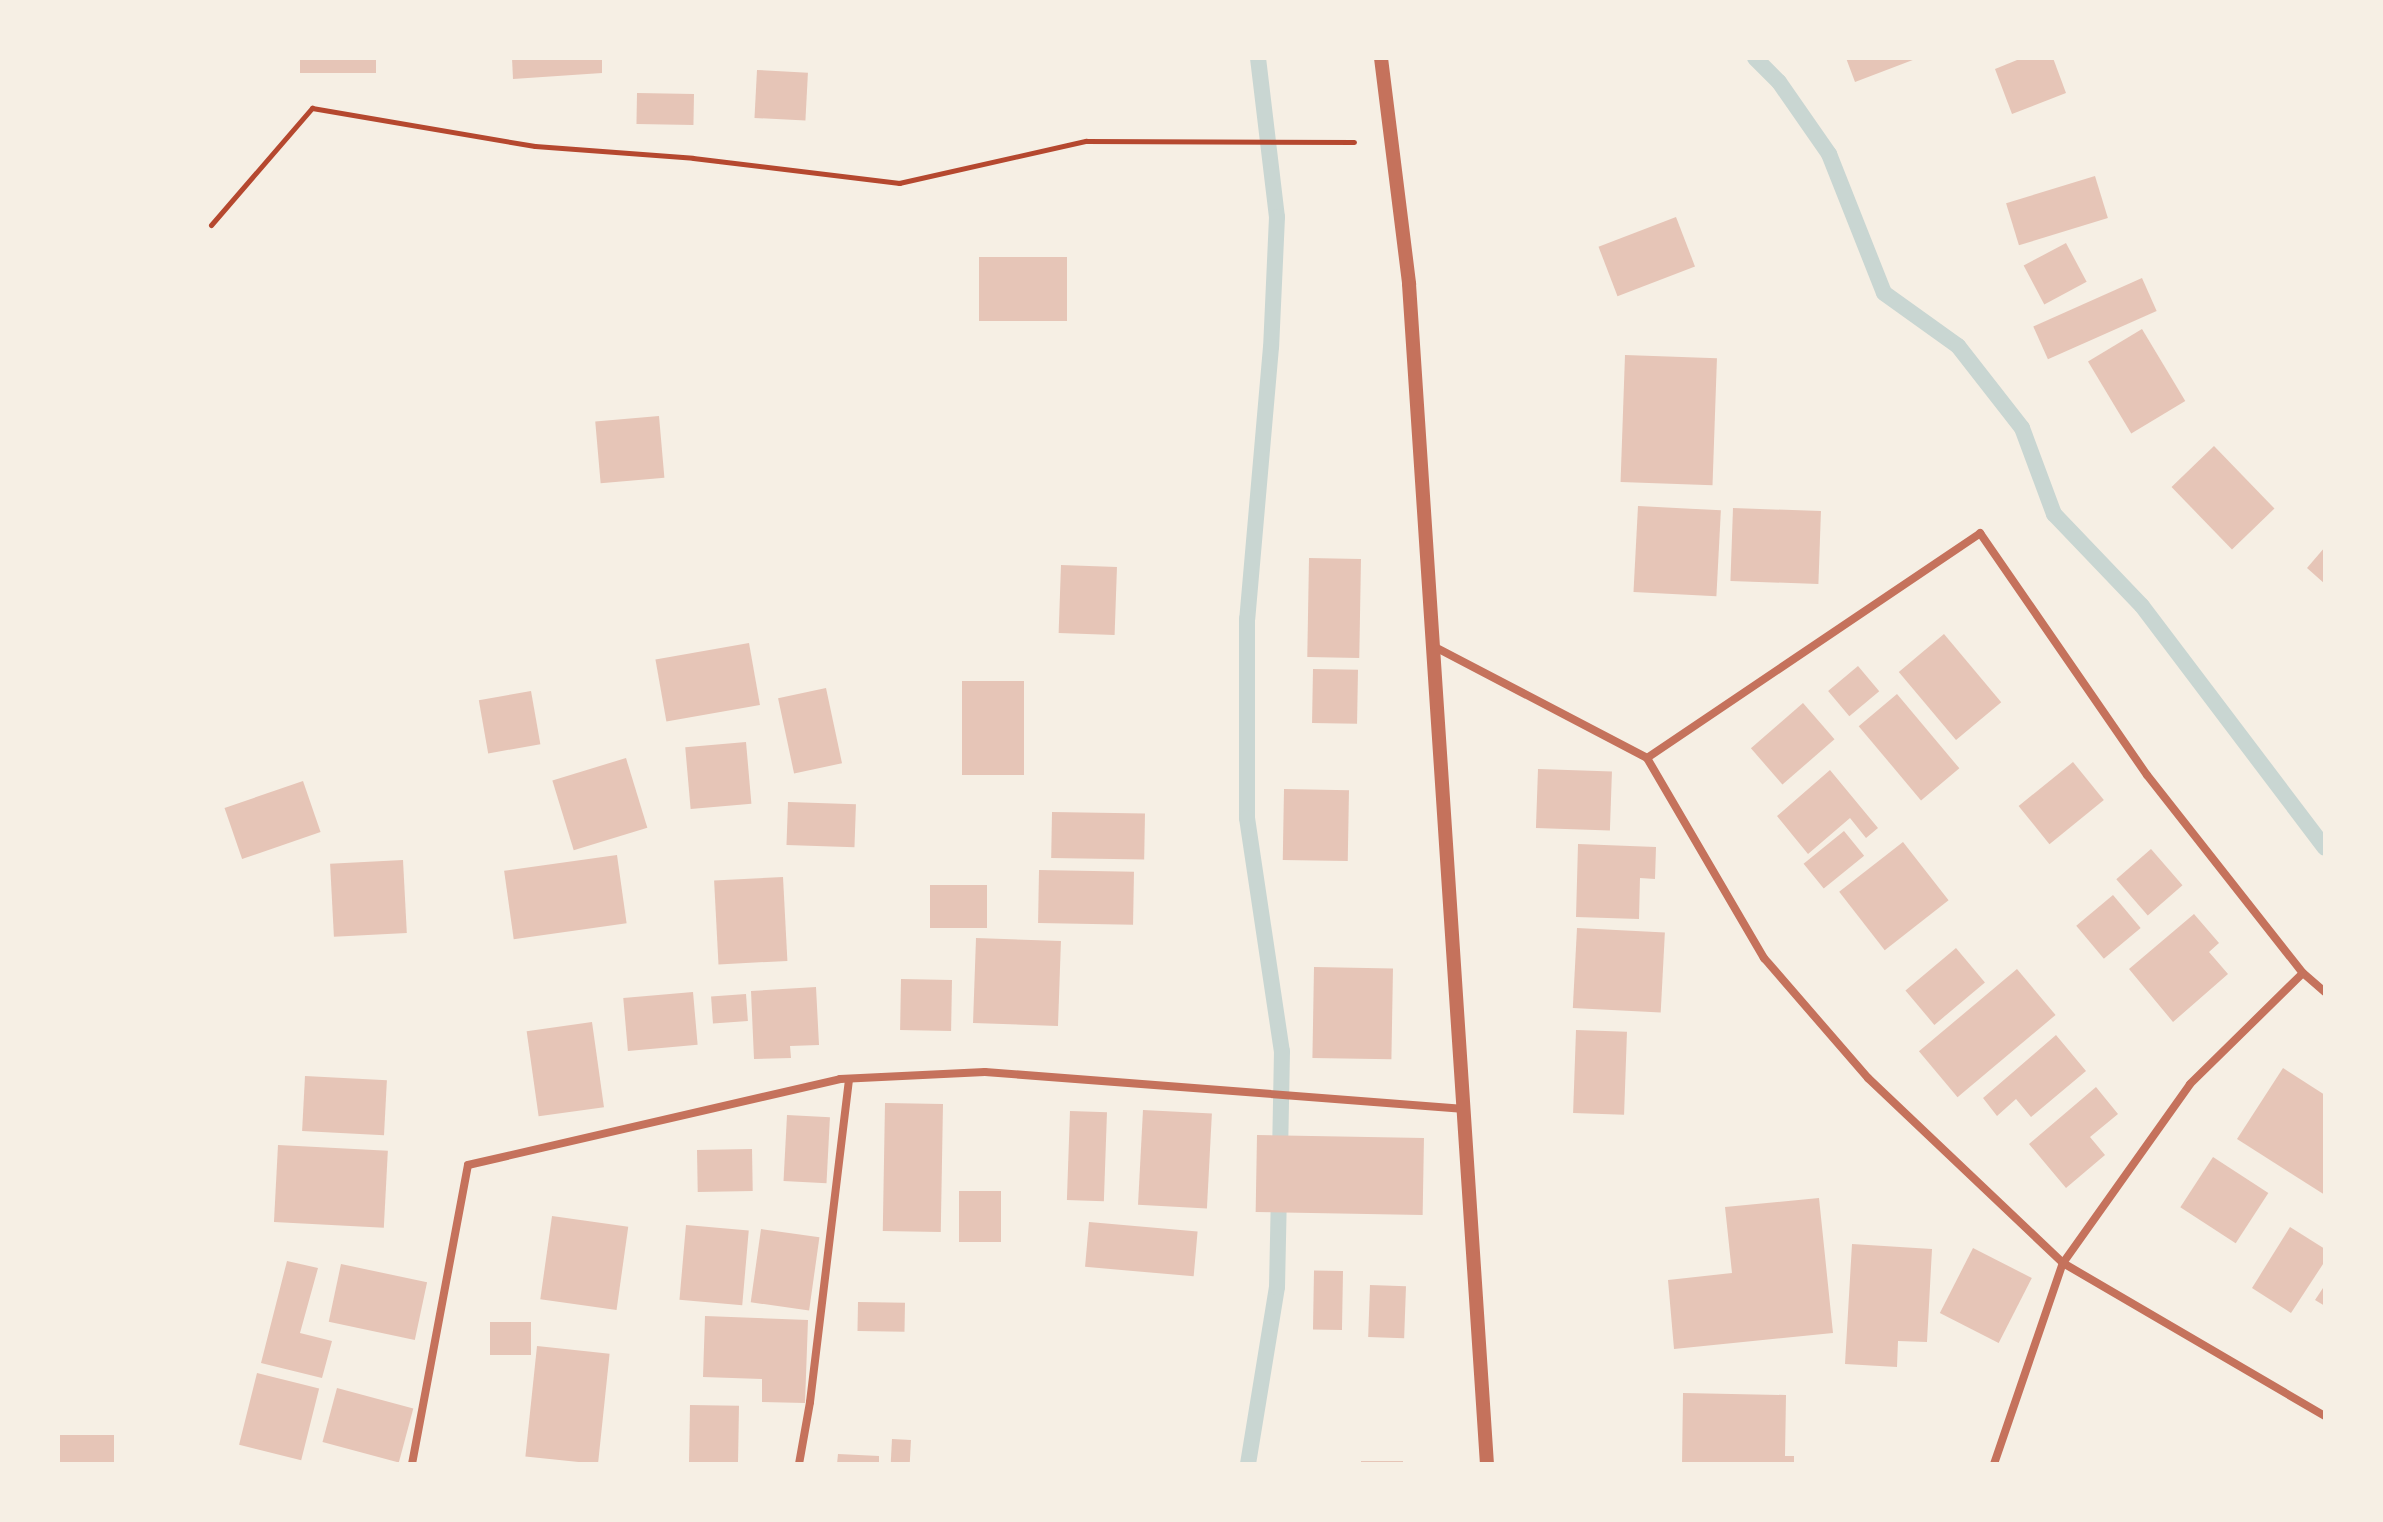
<!DOCTYPE html>
<html>
<head>
<meta charset="utf-8">
<style>
  body { margin:0 }
  #map { position:relative; width:2383px; height:1522px; overflow:hidden; background:#f6efe4; font-family:"DejaVu Sans",sans-serif }
  div>[style] { position:absolute }
  .stream>* { height:16px; margin:-8px; padding:0 8px; transform-origin:8px; border-radius:8px; background:#c9d6d2 }
  .building>* { inset:0; background:#e6c5b7; transform-origin:0 0 }
  .path>* { height:5px; margin:-2.5px; padding:0 2.5px; transform-origin:2.5px; border-radius:2.5px; background:#b5482f }
  .minor>* { height:8px; margin:-4px; padding:0 4px; transform-origin:4px; border-radius:4px; background:#c5725c }
  .tertiary>* { height:14px; margin:-7px; padding:0 7px; transform-origin:7px; border-radius:7px; background:#c5725c }
  span { translate:-50% -50%; white-space:nowrap; text-align:center; line-height:1.15; -webkit-text-stroke:6px #f6efe4; paint-order:stroke }
  .frame { position:absolute; inset:0; border:60px solid #f6efe4; pointer-events:none }
</style>
</head>
<body>
<div id="map">
  <div class="stream">
    <i style="left:1258px;top:58px;width:160px;rotate:83.2deg"></i>
    <i style="left:1277px;top:217px;width:130px;rotate:92.6deg"></i>
    <i style="left:1271px;top:347px;width:273px;rotate:95deg"></i>
    <i style="left:1247px;top:619px;width:199px;rotate:90deg"></i>
    <i style="left:1247px;top:818px;width:236px;rotate:81.5deg"></i>
    <i style="left:1282px;top:1051px;width:106px;rotate:91.1deg"></i>
    <i style="left:1755px;top:58px;width:34px;rotate:45deg"></i>
    <i style="left:1779px;top:82px;width:88px;rotate:55.2deg"></i>
    <i style="left:1829px;top:154px;width:149px;rotate:68.4deg"></i>
    <i style="left:1884px;top:293px;width:91px;rotate:35.6deg"></i>
    <i style="left:1958px;top:346px;width:104px;rotate:52deg"></i>
    <i style="left:2022px;top:428px;width:92px;rotate:69.6deg"></i>
    <i style="left:2054px;top:514px;width:127px;rotate:46.3deg"></i>
    <i style="left:2142px;top:606px;width:303px;rotate:52.9deg"></i>
    <i style="left:1248px;top:1464px;width:179px;rotate:-80.7deg"></i>
    <i style="left:1277px;top:1287px;width:95px;rotate:-88.8deg"></i>
  </div>
  <div class="building">
    <i style="left:300px;top:58px;width:76px;height:15px"></i>
    <i style="clip-path:polygon(512px 58px,602px 58px,602px 73px,513px 79px)"></i>
    <i style="clip-path:polygon(1846px 58px,1918px 58px,1855px 82px)"></i>
    <i style="clip-path:polygon(2022px 58px,2053px 58px,2066px 93px,2012px 114px,1995px 69px)"></i>
    <i style="left:757px;top:70px;width:51px;height:48px;rotate:3deg"></i>
    <i style="left:637px;top:93px;width:57px;height:31px;rotate:1deg"></i>
    <i style="left:2095px;top:176px;width:44px;height:93px;rotate:73deg"></i>
    <i style="left:1676px;top:217px;width:53px;height:83px;rotate:69deg"></i>
    <i style="left:2066px;top:243px;width:44px;height:48px;rotate:62deg"></i>
    <i style="left:979px;top:257px;width:88px;height:64px"></i>
    <i style="left:2142px;top:278px;width:36px;height:119px;rotate:66deg"></i>
    <i style="left:2142px;top:329px;width:84px;height:63px;rotate:59deg"></i>
    <i style="left:1625px;top:355px;width:92px;height:127px;rotate:2deg"></i>
    <i style="left:659px;top:416px;width:62px;height:64px;rotate:85deg"></i>
    <i style="left:2214px;top:446px;width:87px;height:59px;rotate:46deg"></i>
    <i style="left:1638px;top:506px;width:83px;height:86px;rotate:3deg"></i>
    <i style="left:1733px;top:508px;width:88px;height:73px;rotate:2deg"></i>
    <i style="clip-path:polygon(2325px 547px,2325px 584px,2307px 568px)"></i>
    <i style="left:1309px;top:558px;width:52px;height:99px;rotate:1deg"></i>
    <i style="left:1061px;top:565px;width:56px;height:68px;rotate:2deg"></i>
    <i style="left:1944px;top:634px;width:89px;height:59px;rotate:50deg"></i>
    <i style="left:749px;top:643px;width:63px;height:95px;rotate:80deg"></i>
    <i style="left:1858px;top:666px;width:33px;height:39px;rotate:50deg"></i>
    <i style="left:1313px;top:669px;width:45px;height:54px;rotate:1deg"></i>
    <i style="left:962px;top:681px;width:62px;height:94px"></i>
    <i style="left:826px;top:688px;width:77px;height:49px;rotate:78deg"></i>
    <i style="left:531px;top:691px;width:54px;height:53px;rotate:80deg"></i>
    <i style="left:1897px;top:694px;width:97px;height:50px;rotate:50deg"></i>
    <i style="left:1803px;top:703px;width:48px;height:69px;rotate:49deg"></i>
    <i style="left:746px;top:742px;width:62px;height:61px;rotate:85deg"></i>
    <i style="left:626px;top:758px;width:73px;height:77px;rotate:73deg"></i>
    <i style="left:2073px;top:762px;width:49px;height:70px;rotate:51deg"></i>
    <i style="left:1538px;top:769px;width:74px;height:59px;rotate:2deg"></i>
    <i style="clip-path:polygon(1830px 770px,1878px 828px,1866px 838px,1850px 818px,1808px 854px,1777px 816px)"></i>
    <i style="left:303px;top:781px;width:54px;height:83px;rotate:71deg"></i>
    <i style="left:1284px;top:789px;width:65px;height:71px;rotate:1deg"></i>
    <i style="left:788px;top:802px;width:68px;height:43px;rotate:2deg"></i>
    <i style="left:1052px;top:812px;width:93px;height:46px;rotate:1deg"></i>
    <i style="left:1844px;top:831px;width:32px;height:52px;rotate:51deg"></i>
    <i style="left:1903px;top:842px;width:74px;height:81px;rotate:52deg"></i>
    <i style="clip-path:polygon(1578px 844px,1656px 847px,1655px 879px,1640px 878px,1639px 919px,1576px 917px)"></i>
    <i style="left:2151px;top:849px;width:48px;height:46px;rotate:49deg"></i>
    <i style="left:617px;top:855px;width:69px;height:114px;rotate:82deg"></i>
    <i style="left:403px;top:860px;width:73px;height:73px;rotate:87deg"></i>
    <i style="left:1039px;top:870px;width:95px;height:53px;rotate:1deg"></i>
    <i style="left:783px;top:877px;width:84px;height:69px;rotate:87deg"></i>
    <i style="left:930px;top:885px;width:57px;height:43px"></i>
    <i style="left:2113px;top:895px;width:43px;height:48px;rotate:50deg"></i>
    <i style="clip-path:polygon(2194px 914px,2219px 943px,2209px 952px,2228px 974px,2173px 1022px,2129px 969px)"></i>
    <i style="left:1577px;top:928px;width:88px;height:80px;rotate:3deg"></i>
    <i style="left:976px;top:938px;width:85px;height:85px;rotate:2deg"></i>
    <i style="left:1956px;top:948px;width:45px;height:66px;rotate:50deg"></i>
    <i style="left:1314px;top:967px;width:79px;height:91px;rotate:1deg"></i>
    <i style="left:2017px;top:969px;width:60px;height:128px;rotate:50deg"></i>
    <i style="left:901px;top:979px;width:51px;height:51px;rotate:1deg"></i>
    <i style="clip-path:polygon(816px 987px,819px 1045px,790px 1046px,791px 1058px,754px 1059px,751px 991px)"></i>
    <i style="left:693px;top:992px;width:53px;height:70px;rotate:85deg"></i>
    <i style="left:746px;top:994px;width:27px;height:35px;rotate:86deg"></i>
    <i style="left:592px;top:1022px;width:86px;height:66px;rotate:82deg"></i>
    <i style="left:1576px;top:1030px;width:51px;height:83px;rotate:2deg"></i>
    <i style="clip-path:polygon(2056px 1035px,2086px 1071px,2031px 1117px,2016px 1099px,1997px 1116px,1983px 1098px)"></i>
    <i style="clip-path:polygon(2283px 1068px,2325px 1095px,2325px 1195px,2237px 1139px)"></i>
    <i style="left:305px;top:1076px;width:82px;height:55px;rotate:3deg"></i>
    <i style="clip-path:polygon(2096px 1087px,2118px 1114px,2090px 1137px,2105px 1155px,2066px 1188px,2029px 1144px)"></i>
    <i style="left:885px;top:1103px;width:58px;height:128px;rotate:1deg"></i>
    <i style="left:1143px;top:1110px;width:69px;height:95px;rotate:3deg"></i>
    <i style="left:1070px;top:1111px;width:37px;height:89px;rotate:2deg"></i>
    <i style="left:787px;top:1115px;width:43px;height:66px;rotate:3deg"></i>
    <i style="left:1257px;top:1135px;width:167px;height:77px;rotate:1deg"></i>
    <i style="left:278px;top:1145px;width:110px;height:77px;rotate:3deg"></i>
    <i style="left:752px;top:1149px;width:42px;height:55px;rotate:89deg"></i>
    <i style="left:2213px;top:1157px;width:66px;height:60px;rotate:33deg"></i>
    <i style="left:959px;top:1191px;width:42px;height:51px"></i>
    <i style="clip-path:polygon(1819px 1198px,1833px 1333px,1674px 1349px,1668px 1280px,1732px 1273px,1725px 1207px)"></i>
    <i style="left:552px;top:1216px;width:77px;height:84px;rotate:8deg"></i>
    <i style="left:1089px;top:1222px;width:109px;height:45px;rotate:5deg"></i>
    <i style="left:686px;top:1225px;width:63px;height:75px;rotate:5deg"></i>
    <i style="clip-path:polygon(2290px 1227px,2325px 1249px,2325px 1261px,2291px 1313px,2252px 1288px)"></i>
    <i style="left:761px;top:1229px;width:59px;height:74px;rotate:8deg"></i>
    <i style="clip-path:polygon(1852px 1244px,1932px 1249px,1927px 1342px,1898px 1341px,1897px 1367px,1845px 1364px)"></i>
    <i style="left:1973px;top:1248px;width:66px;height:73px;rotate:27deg"></i>
    <i style="clip-path:polygon(287px 1261px,318px 1268px,300px 1333px,332px 1341px,322px 1378px,261px 1363px)"></i>
    <i style="left:341px;top:1264px;width:88px;height:59px;rotate:12deg"></i>
    <i style="left:1343px;top:1271px;width:59px;height:29px;rotate:91deg"></i>
    <i style="left:1370px;top:1285px;width:36px;height:52px;rotate:2deg"></i>
    <i style="clip-path:polygon(2325px 1285px,2325px 1306px,2315px 1300px)"></i>
    <i style="left:858px;top:1302px;width:47px;height:29px;rotate:1deg"></i>
    <i style="clip-path:polygon(705px 1316px,808px 1320px,805px 1403px,762px 1402px,762px 1379px,703px 1377px)"></i>
    <i style="left:531px;top:1322px;width:33px;height:41px;rotate:90deg"></i>
    <i style="left:537px;top:1346px;width:73px;height:111px;rotate:6deg"></i>
    <i style="left:257px;top:1373px;width:64px;height:74px;rotate:14deg"></i>
    <i style="left:337px;top:1388px;width:79px;height:56px;rotate:15deg"></i>
    <i style="clip-path:polygon(1683px 1393px,1786px 1395px,1785px 1456px,1794px 1456px,1794px 1464px,1682px 1464px)"></i>
    <i style="left:690px;top:1405px;width:49px;height:59px;rotate:1deg"></i>
    <i style="left:58px;top:1435px;width:56px;height:29px"></i>
    <i style="left:892px;top:1439px;width:19px;height:25px;rotate:3deg"></i>
    <i style="clip-path:polygon(838px 1454px,879px 1456px,879px 1464px,837px 1464px)"></i>
    <i style="left:1361px;top:1461px;width:42px;height:3px"></i>
  </div>
  <div class="path">
    <i style="left:211px;top:225px;width:155px;rotate:-49.2deg"></i>
    <i style="left:312px;top:108px;width:226px;rotate:9.7deg"></i>
    <i style="left:535px;top:146px;width:158px;rotate:4.3deg"></i>
    <i style="left:693px;top:158px;width:208px;rotate:6.9deg"></i>
    <i style="left:899px;top:183px;width:192px;rotate:-12.7deg"></i>
    <i style="left:1086px;top:141px;width:268px;rotate:0.2deg"></i>
  </div>
  <div class="minor">
    <i style="left:1433px;top:646px;width:242px;rotate:27.6deg"></i>
    <i style="left:1647px;top:758px;width:232px;rotate:59.7deg"></i>
    <i style="left:1764px;top:958px;width:159px;rotate:49.1deg"></i>
    <i style="left:1868px;top:1078px;width:269px;rotate:43.5deg"></i>
    <i style="left:2063px;top:1263px;width:303px;rotate:30.3deg"></i>
    <i style="left:1647px;top:758px;width:402px;rotate:-34deg"></i>
    <i style="left:1980px;top:533px;width:294px;rotate:55.4deg"></i>
    <i style="left:2147px;top:775px;width:252px;rotate:51.8deg"></i>
    <i style="left:2303px;top:973px;width:29px;rotate:41deg"></i>
    <i style="left:412px;top:1464px;width:304px;rotate:-79.4deg"></i>
    <i style="left:468px;top:1165px;width:382px;rotate:-13deg"></i>
    <i style="left:840px;top:1079px;width:145px;rotate:-2.8deg"></i>
    <i style="left:985px;top:1072px;width:481px;rotate:4.4deg"></i>
    <i style="left:799px;top:1464px;width:63px;rotate:-79.9deg"></i>
    <i style="left:810px;top:1402px;width:325px;rotate:-83.1deg"></i>
    <i style="left:1994px;top:1464px;width:213px;rotate:-71.1deg"></i>
    <i style="left:2063px;top:1263px;width:219px;rotate:-54.6deg"></i>
    <i style="left:2190px;top:1084px;width:158px;rotate:-44.5deg"></i>
  </div>
  <div class="tertiary">
    <i style="left:1381px;top:58px;width:228px;rotate:82.9deg"></i>
    <i style="left:1409px;top:284px;width:1183px;rotate:86.22deg"></i>
  </div>
  <div class="frame"></div>
</div>
</body>
</html>
